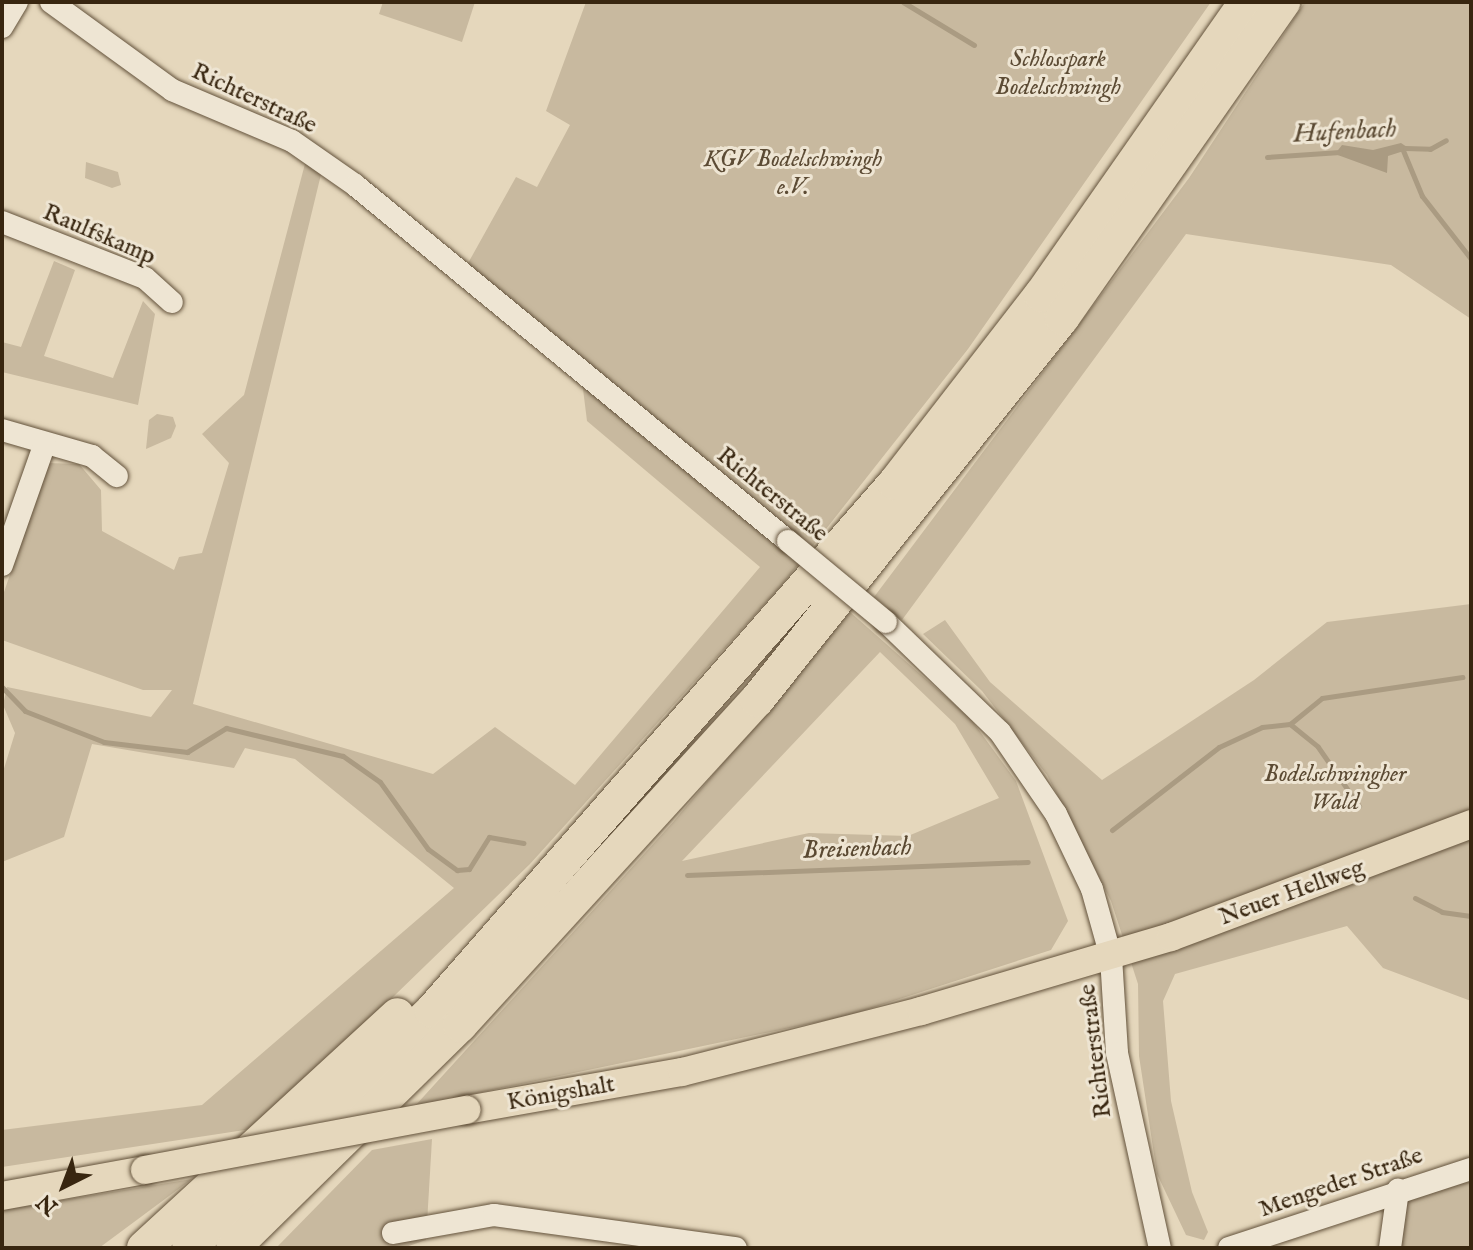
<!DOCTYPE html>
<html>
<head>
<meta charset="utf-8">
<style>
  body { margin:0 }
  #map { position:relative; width:1473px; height:1250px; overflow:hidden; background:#e5d7bc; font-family:"IM FELL English",serif }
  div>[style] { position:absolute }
  .green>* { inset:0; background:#c8b99f }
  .water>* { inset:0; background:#aa9b82 }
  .stream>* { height:5px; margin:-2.5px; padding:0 2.5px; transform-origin:2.5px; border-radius:2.5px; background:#aa9b82 }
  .roads { filter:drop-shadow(0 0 2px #63523b) drop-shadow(0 0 2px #63523b) }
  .minor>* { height:22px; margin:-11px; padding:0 11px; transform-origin:11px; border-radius:11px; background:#eee5d3 }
  .major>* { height:28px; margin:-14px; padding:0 14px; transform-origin:14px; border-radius:14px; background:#e5d7bc }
  .highway>* { height:34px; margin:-17px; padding:0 17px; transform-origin:17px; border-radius:17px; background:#e5d7bc }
  .bridges { filter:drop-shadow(0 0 2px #63523b) drop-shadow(0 0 2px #63523b) }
  .minor-bridge>* { height:22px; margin:-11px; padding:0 11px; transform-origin:11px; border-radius:11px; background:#eee5d3 }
  .major-bridge>* { height:28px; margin:-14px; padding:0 14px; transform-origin:14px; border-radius:14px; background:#e5d7bc }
  span { translate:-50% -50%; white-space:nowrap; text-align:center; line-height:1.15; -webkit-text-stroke:6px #eee5d3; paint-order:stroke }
  .park-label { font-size:24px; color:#5c4b34; font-style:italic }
  .street-label { font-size:24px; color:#382610 }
  .water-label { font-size:26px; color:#5a4932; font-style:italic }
  .frame { position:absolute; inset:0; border:4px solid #382610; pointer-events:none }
  .north { position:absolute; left:24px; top:1146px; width:80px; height:80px; -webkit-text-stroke:6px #eee5d3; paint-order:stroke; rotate:222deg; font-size:22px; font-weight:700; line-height:32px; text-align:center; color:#382610 }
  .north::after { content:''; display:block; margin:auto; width:28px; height:36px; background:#382610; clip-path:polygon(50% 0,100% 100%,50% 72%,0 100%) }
</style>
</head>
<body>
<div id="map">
  <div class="green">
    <i style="clip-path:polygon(383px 2px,475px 2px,462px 42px,379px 14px)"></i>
    <i style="clip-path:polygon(586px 2px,1211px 2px,968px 349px,781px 586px,530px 864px,258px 1128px,2px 1167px,2px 1130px,202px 1105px,454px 888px,295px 759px,245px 748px,234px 768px,92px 744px,64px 837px,2px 862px,2px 775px,15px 733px,3px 705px,7px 687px,151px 717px,172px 690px,143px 690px,2px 640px,2px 598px,48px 463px,79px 464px,101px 490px,102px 531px,174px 570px,179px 557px,202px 553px,229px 463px,202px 434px,244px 395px,306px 160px,324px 162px,193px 704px,433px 774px,495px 727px,575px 785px,760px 567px,587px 421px,581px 373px,462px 274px,516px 177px,537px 187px,570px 125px,546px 111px)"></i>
    <i style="clip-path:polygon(1305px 2px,1471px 2px,1471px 319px,1391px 265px,1186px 234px,902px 620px,874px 597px,1189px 178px)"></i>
    <i style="clip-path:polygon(86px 162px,118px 172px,121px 185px,112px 188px,85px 178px)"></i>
    <i style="clip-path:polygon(54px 261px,75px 270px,44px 356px,113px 378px,143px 301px,155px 314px,138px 405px,2px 372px,2px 342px,21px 347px)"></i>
    <i style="clip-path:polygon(157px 414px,173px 417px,176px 426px,171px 438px,146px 449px,149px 420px)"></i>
    <i style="clip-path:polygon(1471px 604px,1471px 1001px,1383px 968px,1347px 926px,1175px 974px,1163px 1001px,1171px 1101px,1192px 1192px,1208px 1232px,1204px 1240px,1186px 1235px,1157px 1174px,1139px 1056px,1138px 984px,1111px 901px,1047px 775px,982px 691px,923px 634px,945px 620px,990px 682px,1102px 780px,1254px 680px,1327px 622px)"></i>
    <i style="clip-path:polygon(evenodd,850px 612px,970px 718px,1016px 781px,1068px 921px,1051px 950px,847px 1016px,415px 1106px,674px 821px,850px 612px,880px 652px,955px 724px,999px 798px,908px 836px,809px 833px,682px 861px,880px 652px)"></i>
    <i style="clip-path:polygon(432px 1139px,426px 1240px,403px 1248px,276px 1248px,372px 1150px)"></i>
    <i style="clip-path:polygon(1471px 1175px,1471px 1248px,1399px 1248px,1407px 1194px)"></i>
    <i style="clip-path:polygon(192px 1179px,99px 1248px,2px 1248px,2px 1210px)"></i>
  </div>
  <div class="water">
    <i style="clip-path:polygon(1401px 143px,1410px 149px,1388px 156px,1387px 173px,1335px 154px,1342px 145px,1373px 150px)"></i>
  </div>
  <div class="stream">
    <i style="left:903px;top:2px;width:83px;rotate:31.2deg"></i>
    <i style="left:1402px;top:148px;width:52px;rotate:67.4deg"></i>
    <i style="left:1422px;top:196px;width:80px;rotate:52.1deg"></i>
    <i style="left:1405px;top:148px;width:25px;rotate:2deg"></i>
    <i style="left:1430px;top:149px;width:18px;rotate:-29deg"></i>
    <i style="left:1267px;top:157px;width:73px;rotate:-3.9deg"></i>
    <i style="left:2px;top:687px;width:33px;rotate:46deg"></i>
    <i style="left:25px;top:711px;width:85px;rotate:21.4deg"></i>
    <i style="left:104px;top:742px;width:84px;rotate:6.9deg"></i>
    <i style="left:187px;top:752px;width:46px;rotate:-31.6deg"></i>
    <i style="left:226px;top:728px;width:120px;rotate:13.5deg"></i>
    <i style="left:343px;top:756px;width:45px;rotate:35.1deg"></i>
    <i style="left:380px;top:782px;width:82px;rotate:54.4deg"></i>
    <i style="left:428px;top:849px;width:36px;rotate:36deg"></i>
    <i style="left:457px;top:870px;width:12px;rotate:-5deg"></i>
    <i style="left:469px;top:869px;width:38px;rotate:-58deg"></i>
    <i style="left:489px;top:837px;width:35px;rotate:10deg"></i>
    <i style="left:1290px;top:724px;width:41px;rotate:-39.1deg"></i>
    <i style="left:1322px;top:698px;width:142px;rotate:-8.5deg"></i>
    <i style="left:1112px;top:830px;width:135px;rotate:-37.8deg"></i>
    <i style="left:1219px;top:747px;width:47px;rotate:-24.9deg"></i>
    <i style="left:1262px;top:727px;width:28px;rotate:-6deg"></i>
    <i style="left:1290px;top:724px;width:36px;rotate:39deg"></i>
    <i style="left:1318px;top:747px;width:72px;rotate:55.2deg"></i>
    <i style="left:687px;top:875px;width:341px;rotate:-2.2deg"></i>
    <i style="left:1415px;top:898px;width:30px;rotate:27deg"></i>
    <i style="left:1442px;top:912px;width:29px;rotate:8deg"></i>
  </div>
  <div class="roads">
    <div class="minor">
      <i style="left:51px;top:2px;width:150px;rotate:36deg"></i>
      <i style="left:172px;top:90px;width:130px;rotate:23deg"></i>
      <i style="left:292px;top:141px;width:77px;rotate:34.9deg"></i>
      <i style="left:355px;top:185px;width:561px;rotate:39.43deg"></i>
      <i style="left:2px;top:27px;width:29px;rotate:-59deg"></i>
      <i style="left:2px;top:222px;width:154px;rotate:21.4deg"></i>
      <i style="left:145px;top:278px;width:36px;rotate:42deg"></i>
      <i style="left:2px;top:430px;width:94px;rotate:16.1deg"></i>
      <i style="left:92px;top:456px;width:32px;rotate:39deg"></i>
      <i style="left:2px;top:565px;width:129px;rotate:-70.6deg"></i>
      <i style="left:886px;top:622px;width:158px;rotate:44deg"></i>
      <i style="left:1000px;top:732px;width:99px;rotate:55.7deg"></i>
      <i style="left:1056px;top:814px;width:83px;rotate:64.4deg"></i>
      <i style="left:1092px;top:889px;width:71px;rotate:74.4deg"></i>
      <i style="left:1111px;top:957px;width:96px;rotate:86.4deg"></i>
      <i style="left:1117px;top:1053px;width:200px;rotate:77.6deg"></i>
      <i style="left:393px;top:1233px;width:103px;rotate:-10.1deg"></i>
      <i style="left:494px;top:1215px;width:244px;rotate:7.8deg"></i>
      <i style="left:1229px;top:1248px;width:255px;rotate:-18.1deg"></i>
      <i style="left:1390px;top:1248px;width:59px;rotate:-82.1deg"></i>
    </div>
    <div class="major">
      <i style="left:466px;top:1110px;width:219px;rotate:-10deg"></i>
      <i style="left:682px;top:1072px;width:247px;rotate:-14.3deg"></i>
      <i style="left:921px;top:1011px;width:261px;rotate:-16.5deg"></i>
      <i style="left:1171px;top:937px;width:321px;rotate:-20.6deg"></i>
      <i style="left:2px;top:1196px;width:145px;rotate:-10.3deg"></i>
    </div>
    <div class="highway">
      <i style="left:144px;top:1248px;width:344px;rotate:-42.6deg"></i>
      <i style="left:189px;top:1248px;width:339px;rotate:-44.3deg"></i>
      <i style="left:432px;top:1011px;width:702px;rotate:-48.75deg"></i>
      <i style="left:895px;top:483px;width:238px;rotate:-52.2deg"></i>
      <i style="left:1041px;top:295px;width:358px;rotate:-55deg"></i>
      <i style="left:233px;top:1248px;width:318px;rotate:-44.5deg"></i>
      <i style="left:460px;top:1025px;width:440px;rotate:-47.6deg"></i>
      <i style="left:757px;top:700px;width:489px;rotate:-51.4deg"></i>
      <i style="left:1062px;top:318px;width:386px;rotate:-55deg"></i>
    </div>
  </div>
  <div class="bridges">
    <div class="minor-bridge">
      <i style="left:788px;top:541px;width:127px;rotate:39.6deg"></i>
    </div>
    <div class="major-bridge">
      <i style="left:145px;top:1170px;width:327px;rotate:-10.6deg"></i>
    </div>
  </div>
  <div class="park-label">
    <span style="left:1058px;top:74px">Schlosspark<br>Bodelschwingh</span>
    <span style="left:793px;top:174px">KGV Bodelschwingh<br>e.V.</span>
    <span style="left:1335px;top:789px">Bodelschwingher<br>Wald</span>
  </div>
  <div class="street-label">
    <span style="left:254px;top:99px;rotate:25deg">Richterstraße</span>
    <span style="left:99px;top:235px;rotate:23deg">Raulfskamp</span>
    <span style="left:772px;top:495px;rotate:39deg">Richterstraße</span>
    <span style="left:1292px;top:893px;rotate:-20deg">Neuer Hellweg</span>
    <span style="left:1096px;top:1051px;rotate:-97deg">Richterstraße</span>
    <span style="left:561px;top:1094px;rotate:-10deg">Königshalt</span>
    <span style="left:1341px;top:1183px;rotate:-19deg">Mengeder Straße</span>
  </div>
  <div class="water-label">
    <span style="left:1345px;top:132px;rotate:-3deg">Hufenbach</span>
    <span style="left:857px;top:849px;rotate:-2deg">Breisenbach</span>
  </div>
  <div class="frame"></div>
  <div class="north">N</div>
</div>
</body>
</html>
